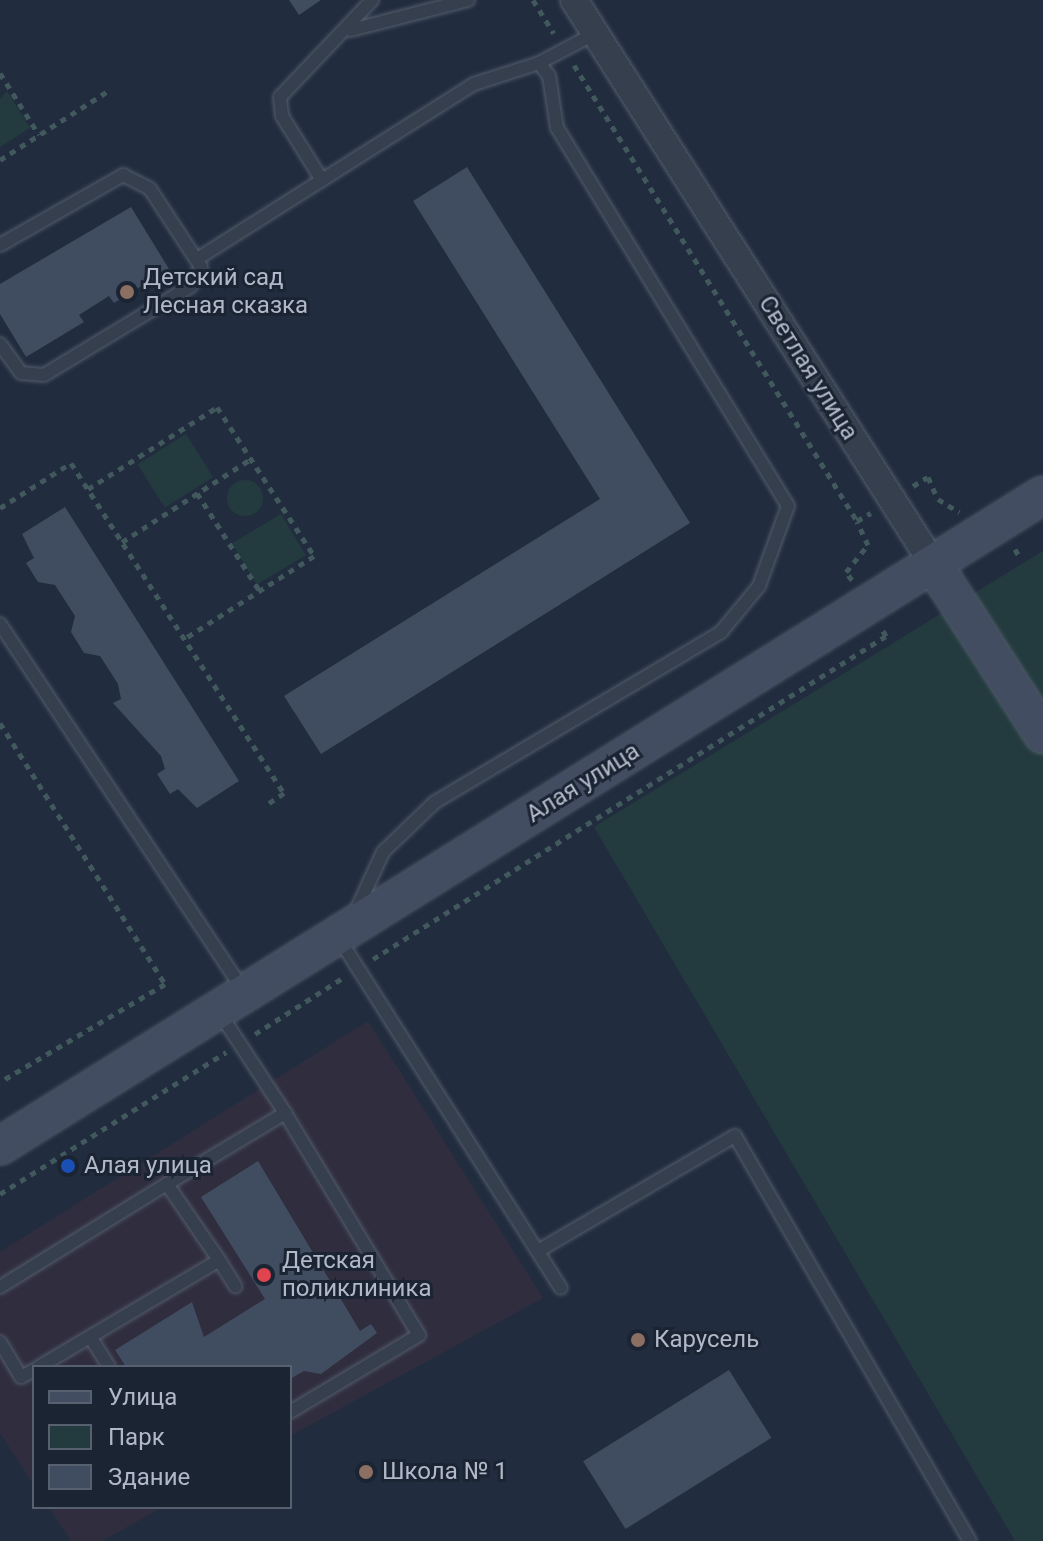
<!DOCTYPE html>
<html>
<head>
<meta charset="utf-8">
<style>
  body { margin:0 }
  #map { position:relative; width:1043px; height:1541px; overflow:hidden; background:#212d3e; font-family:Roboto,sans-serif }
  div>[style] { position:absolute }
  .medical>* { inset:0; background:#302e3e }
  .green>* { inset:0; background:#233b3f; transform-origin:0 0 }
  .round { border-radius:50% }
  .building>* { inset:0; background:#404c60; transform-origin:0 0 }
  .path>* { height:5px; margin-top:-2.5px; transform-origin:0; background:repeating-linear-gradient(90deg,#41585c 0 6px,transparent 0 12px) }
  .roads { filter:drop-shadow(0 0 2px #535c6c) drop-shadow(0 0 2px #535c6c) }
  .service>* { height:12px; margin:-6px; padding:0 6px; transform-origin:6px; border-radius:6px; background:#353f4e }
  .minor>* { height:26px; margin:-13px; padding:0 13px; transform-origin:13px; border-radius:13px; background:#353f4e }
  .secondary>* { height:36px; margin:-18px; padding:0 18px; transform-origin:18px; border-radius:18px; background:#434d61 }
  .dots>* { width:22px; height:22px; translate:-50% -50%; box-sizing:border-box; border:4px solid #1b2433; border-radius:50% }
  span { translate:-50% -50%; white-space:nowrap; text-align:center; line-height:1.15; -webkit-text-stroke:6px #1b2433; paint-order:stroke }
  .poi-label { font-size:24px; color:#b1b9c9 }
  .left { translate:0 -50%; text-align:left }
  .street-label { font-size:24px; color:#b1b9c9 }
  .legend { position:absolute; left:32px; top:1365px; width:260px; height:144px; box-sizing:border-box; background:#1b2433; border:2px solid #57606f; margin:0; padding:10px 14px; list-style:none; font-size:24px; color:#b1b9c9 }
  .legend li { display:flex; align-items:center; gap:16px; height:40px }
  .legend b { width:40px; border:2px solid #57606f }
</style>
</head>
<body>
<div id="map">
  <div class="medical">
    <i style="clip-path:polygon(368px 1021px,543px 1298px,290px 1436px,290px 1367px,34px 1367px,34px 1485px,0 1433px,0 1252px)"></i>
    <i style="clip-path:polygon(49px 1507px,163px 1507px,102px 1541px,71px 1541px)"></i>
  </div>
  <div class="green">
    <i style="clip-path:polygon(7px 91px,30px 128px,0 147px,0 99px)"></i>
    <i style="left:186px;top:434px;width:51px;height:57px;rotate:58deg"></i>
    <i class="round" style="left:227px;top:480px;width:36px;height:36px"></i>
    <i style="left:281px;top:514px;width:48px;height:57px;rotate:59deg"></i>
    <i style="clip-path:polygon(1043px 551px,1043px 1541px,1015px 1541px,594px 827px)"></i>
  </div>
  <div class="building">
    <i style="clip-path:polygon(289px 0,321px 0,299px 15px)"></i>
    <i style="clip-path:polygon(467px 167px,690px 523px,321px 754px,284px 696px,600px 499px,413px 201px)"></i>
    <i style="clip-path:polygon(131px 207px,169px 269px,114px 303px,109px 296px,79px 315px,84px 322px,26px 357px,0 314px,0 284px)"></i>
    <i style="clip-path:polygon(65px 507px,239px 781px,197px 808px,178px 789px,170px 794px,157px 774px,165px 769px,161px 756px,113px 703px,121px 699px,118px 684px,100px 656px,84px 653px,71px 632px,75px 616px,55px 585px,38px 582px,26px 563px,34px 558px,22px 534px)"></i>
    <i style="clip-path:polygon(258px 1161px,360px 1331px,371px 1324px,377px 1333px,321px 1374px,304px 1371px,290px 1379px,290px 1367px,126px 1367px,115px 1350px,192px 1302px,204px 1337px,265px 1299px,201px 1197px)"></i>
    <i style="left:729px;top:1370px;width:80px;height:172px;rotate:58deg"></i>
  </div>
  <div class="path">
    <i style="left:533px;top:0;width:39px;rotate:58deg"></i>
    <i style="left:574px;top:65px;width:537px;rotate:58.18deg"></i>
    <i style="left:0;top:73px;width:73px;rotate:57.8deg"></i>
    <i style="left:0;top:160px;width:128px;rotate:-32.6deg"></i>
    <i style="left:913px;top:486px;width:17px;rotate:-31deg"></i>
    <i style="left:928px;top:477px;width:24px;rotate:66deg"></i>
    <i style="left:938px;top:499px;width:25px;rotate:32deg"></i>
    <i style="left:88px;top:489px;width:153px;rotate:-32.4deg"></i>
    <i style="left:217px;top:407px;width:178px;rotate:56.9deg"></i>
    <i style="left:314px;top:556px;width:154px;rotate:147.4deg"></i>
    <i style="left:197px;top:493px;width:115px;rotate:57.4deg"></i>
    <i style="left:0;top:508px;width:84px;rotate:-32.4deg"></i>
    <i style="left:71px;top:463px;width:393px;rotate:57.2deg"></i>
    <i style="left:284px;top:793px;width:22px;rotate:146deg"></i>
    <i style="left:122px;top:542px;width:153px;rotate:-32.8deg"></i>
    <i style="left:1015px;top:549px;width:10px;rotate:61deg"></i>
    <i style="left:852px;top:580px;width:10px;rotate:-127deg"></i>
    <i style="left:846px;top:572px;width:35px;rotate:-51deg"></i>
    <i style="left:868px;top:545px;width:26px;rotate:-115deg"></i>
    <i style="left:857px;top:521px;width:16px;rotate:-30deg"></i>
    <i style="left:0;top:723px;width:309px;rotate:57.7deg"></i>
    <i style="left:165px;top:984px;width:192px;rotate:149.3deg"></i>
    <i style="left:373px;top:959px;width:606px;rotate:-32.2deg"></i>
    <i style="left:886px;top:636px;width:8px;rotate:-120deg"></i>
    <i style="left:255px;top:1034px;width:106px;rotate:-32.6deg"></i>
    <i style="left:0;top:1194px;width:267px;rotate:-32.1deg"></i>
  </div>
  <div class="roads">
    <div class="service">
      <i style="left:351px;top:30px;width:121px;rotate:-14.4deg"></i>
      <i style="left:320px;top:177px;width:72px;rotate:-121.9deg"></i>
      <i style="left:282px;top:116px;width:19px;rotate:-96deg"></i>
      <i style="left:280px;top:97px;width:134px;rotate:-46.5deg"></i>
      <i style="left:0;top:245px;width:142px;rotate:-29.6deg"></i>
      <i style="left:123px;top:175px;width:30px;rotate:27deg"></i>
      <i style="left:150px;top:189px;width:93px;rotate:56.8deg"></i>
      <i style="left:201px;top:267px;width:21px;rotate:118deg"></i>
      <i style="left:191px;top:286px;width:172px;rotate:148.8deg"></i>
      <i style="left:44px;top:375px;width:23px;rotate:-175deg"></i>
      <i style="left:21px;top:373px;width:36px;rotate:-126deg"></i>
      <i style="left:197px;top:259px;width:328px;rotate:-32.3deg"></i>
      <i style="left:474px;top:84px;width:68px;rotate:-17.9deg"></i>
      <i style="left:539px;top:63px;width:64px;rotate:-27.8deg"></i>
      <i style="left:0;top:624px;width:441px;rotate:56.4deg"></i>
      <i style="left:355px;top:913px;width:67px;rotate:-65.3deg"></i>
      <i style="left:383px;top:852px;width:72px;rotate:-43.9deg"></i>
      <i style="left:435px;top:802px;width:333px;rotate:-30.7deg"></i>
      <i style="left:721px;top:632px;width:60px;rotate:-50.4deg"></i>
      <i style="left:759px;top:586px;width:85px;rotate:-70.1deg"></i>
      <i style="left:788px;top:506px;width:443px;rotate:-121.4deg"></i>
      <i style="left:557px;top:128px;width:53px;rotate:-98.7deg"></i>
      <i style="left:549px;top:76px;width:16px;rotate:-128deg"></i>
      <i style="left:340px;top:940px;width:412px;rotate:57.6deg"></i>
      <i style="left:219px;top:1012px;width:121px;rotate:56.8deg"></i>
      <i style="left:538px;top:1251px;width:228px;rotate:-30.3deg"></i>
      <i style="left:735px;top:1136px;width:468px;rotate:59.9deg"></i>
      <i style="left:219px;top:1260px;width:31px;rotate:58deg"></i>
      <i style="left:0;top:1287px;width:196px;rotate:-31.7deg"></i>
      <i style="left:91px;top:1338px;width:34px;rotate:58deg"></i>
      <i style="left:0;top:1342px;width:41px;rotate:59deg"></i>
      <i style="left:21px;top:1377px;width:15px;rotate:-28deg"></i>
      <i style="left:39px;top:1367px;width:209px;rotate:-30.7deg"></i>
      <i style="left:219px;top:1260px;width:92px;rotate:-124.4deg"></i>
      <i style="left:167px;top:1184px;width:138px;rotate:-31deg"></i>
      <i style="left:285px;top:1113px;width:259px;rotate:58.9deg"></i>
      <i style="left:419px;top:1335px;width:150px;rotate:149.2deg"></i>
    </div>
    <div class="minor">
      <i style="left:574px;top:0;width:669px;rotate:57.52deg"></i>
    </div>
    <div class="secondary">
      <i style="left:933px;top:564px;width:203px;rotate:57.2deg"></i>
      <i style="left:0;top:1146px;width:1229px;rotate:-31.97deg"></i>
    </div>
  </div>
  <div class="dots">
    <i style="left:127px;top:292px;background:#8d6e63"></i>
    <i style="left:68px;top:1166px;background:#1a4fb4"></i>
    <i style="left:264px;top:1275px;background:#e0444e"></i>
    <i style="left:638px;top:1340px;background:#8d6e63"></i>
    <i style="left:366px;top:1472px;background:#8d6e63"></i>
  </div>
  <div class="poi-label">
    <span class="left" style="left:143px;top:292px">Детский сад<br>Лесная сказка</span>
    <span class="left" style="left:84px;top:1166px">Алая улица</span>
    <span class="left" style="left:282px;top:1275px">Детская<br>поликлиника</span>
    <span class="left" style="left:654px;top:1340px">Карусель</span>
    <span class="left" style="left:382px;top:1472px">Школа № 1</span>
  </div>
  <div class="street-label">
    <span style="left:808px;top:368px;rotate:58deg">Светлая улица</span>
    <span style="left:583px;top:783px;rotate:-32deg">Алая улица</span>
  </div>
  <ul class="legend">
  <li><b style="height:10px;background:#434d61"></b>Улица</li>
  <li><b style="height:22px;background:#233b3f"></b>Парк</li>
  <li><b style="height:22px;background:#404c60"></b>Здание</li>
  </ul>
</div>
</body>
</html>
